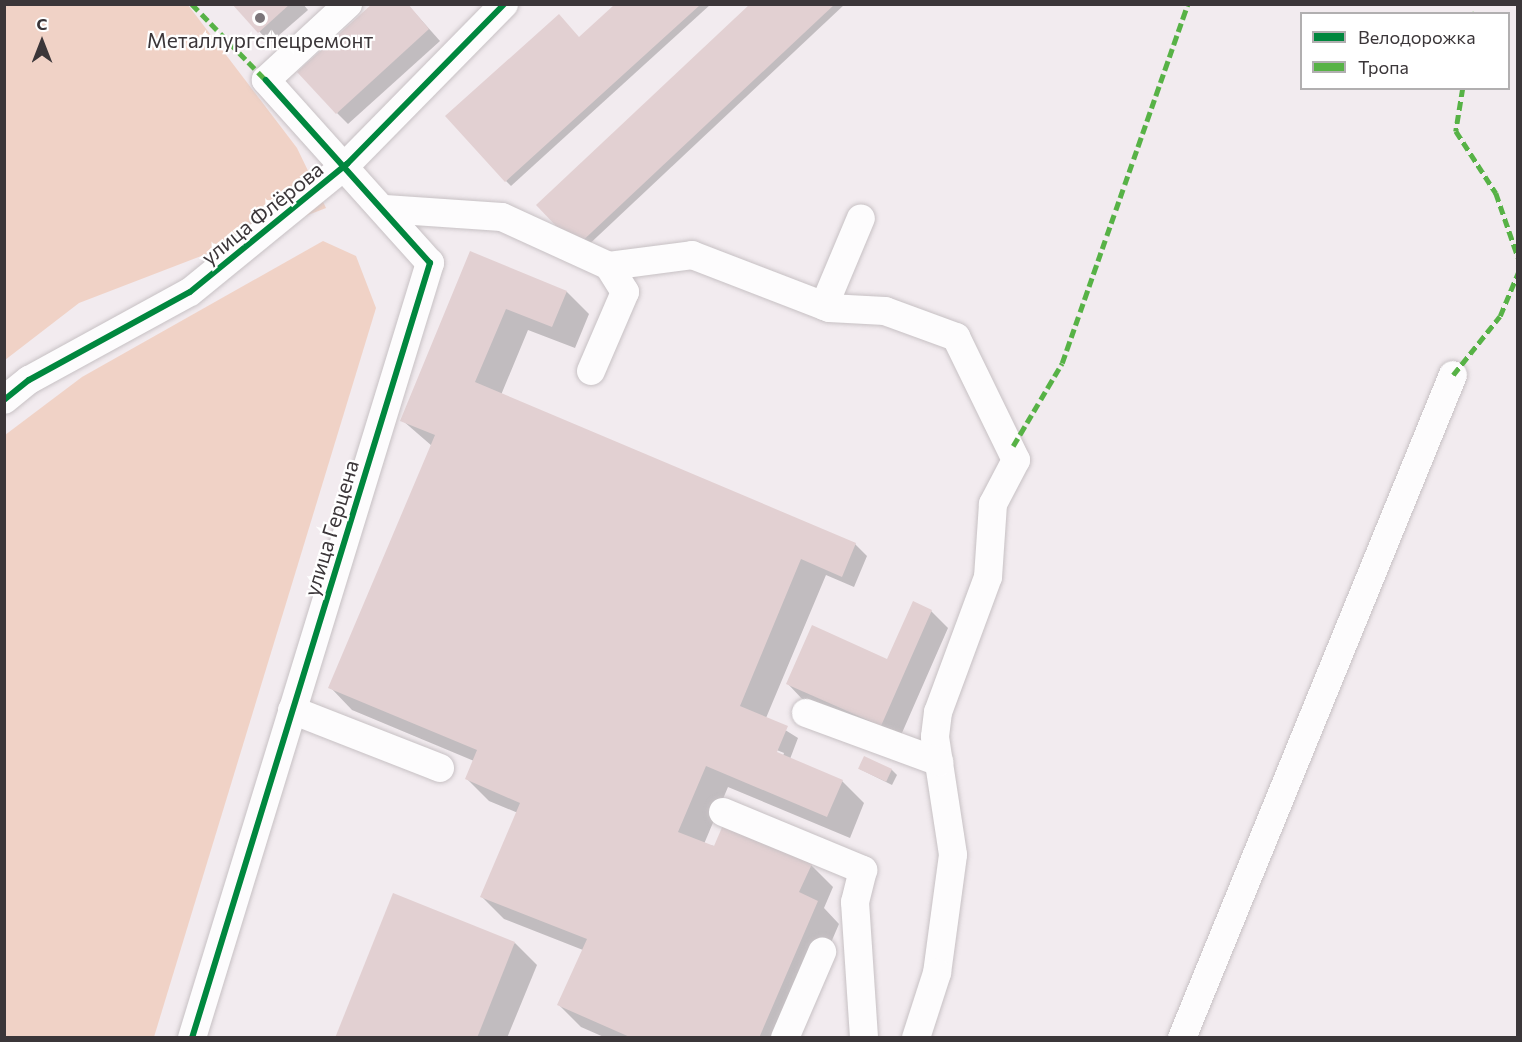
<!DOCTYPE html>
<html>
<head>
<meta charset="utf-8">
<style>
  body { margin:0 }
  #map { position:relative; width:1522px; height:1042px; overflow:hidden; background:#f2ebef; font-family:Commissioner,sans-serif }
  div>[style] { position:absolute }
  .green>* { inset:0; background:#f0d2c6 }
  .shadow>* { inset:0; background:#0003 }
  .building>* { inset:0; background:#e2d0d2; transform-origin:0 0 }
  .roads { filter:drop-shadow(0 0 2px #c7c1c4) drop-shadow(0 0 2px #c7c1c4) }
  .minor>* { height:28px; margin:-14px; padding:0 14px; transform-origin:14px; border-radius:14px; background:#fdfcfd }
  .quiet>* { height:4.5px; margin-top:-2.25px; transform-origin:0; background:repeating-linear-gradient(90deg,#57b246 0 9px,transparent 0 13.5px) }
  .cycleway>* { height:6px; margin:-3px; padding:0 3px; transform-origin:3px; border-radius:3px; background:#00873e }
  .dots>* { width:16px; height:16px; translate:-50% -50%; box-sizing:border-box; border:3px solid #fff; border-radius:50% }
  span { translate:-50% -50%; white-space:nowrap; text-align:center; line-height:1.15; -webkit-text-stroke:4.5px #fff; paint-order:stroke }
  .poi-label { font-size:21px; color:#3b3639 }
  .street-label { font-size:21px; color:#3b3639 }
  .frame { position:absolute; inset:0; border:6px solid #3b3639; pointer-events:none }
  .legend { position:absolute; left:1300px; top:12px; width:210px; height:78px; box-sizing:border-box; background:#fff; border:2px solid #b1afb0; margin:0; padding:8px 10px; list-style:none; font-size:18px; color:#3b3639 }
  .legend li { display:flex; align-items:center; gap:12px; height:30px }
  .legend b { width:30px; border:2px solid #b1afb0 }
  .north { position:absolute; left:12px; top:12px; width:60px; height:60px; -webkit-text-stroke:4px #fff; paint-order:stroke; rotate:0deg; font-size:16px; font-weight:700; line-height:24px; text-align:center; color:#3b3639 }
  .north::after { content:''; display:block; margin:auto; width:21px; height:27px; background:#3b3639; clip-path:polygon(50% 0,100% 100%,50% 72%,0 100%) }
</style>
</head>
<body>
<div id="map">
  <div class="green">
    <i style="clip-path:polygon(5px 5px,188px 5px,297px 148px,326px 208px,79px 303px,5px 360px)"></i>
    <i style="clip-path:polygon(323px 241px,356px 256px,376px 308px,154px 1037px,5px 1037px,5px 435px,82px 377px)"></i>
  </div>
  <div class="shadow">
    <i style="clip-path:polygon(234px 4px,303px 4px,308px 10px,270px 43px)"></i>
    <i style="clip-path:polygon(407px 4px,440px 41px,348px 124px,337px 113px)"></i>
    <i style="clip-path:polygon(617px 4px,711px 4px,511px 186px,506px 181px,579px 38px)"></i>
    <i style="clip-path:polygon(753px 4px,845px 4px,582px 251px,539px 205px)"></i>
    <i style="clip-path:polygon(evenodd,471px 253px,567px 292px,589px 314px,575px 348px,528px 330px,501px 395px,855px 544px,867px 556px,854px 587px,826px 575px,766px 718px,798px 738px,790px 759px,842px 781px,864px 803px,850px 838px,728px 787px,704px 844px,811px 865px,833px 887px,824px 908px,839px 924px,790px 1038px,606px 1038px,581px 1027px,559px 1005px,583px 950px,504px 919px,482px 897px,518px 813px,489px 801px,466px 778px,474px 761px,352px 710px,330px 687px,432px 446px,402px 420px,471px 253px,755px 741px,784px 753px,783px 756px,755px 741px)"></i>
    <i style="clip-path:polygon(931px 611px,948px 628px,898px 742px,804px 701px,788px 684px,888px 661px)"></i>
    <i style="clip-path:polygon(860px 769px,892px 770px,897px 775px,892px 785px)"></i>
    <i style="clip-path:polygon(515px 943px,537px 965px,507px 1038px,337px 1038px)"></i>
  </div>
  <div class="building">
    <i style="clip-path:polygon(232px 4px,290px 4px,258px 33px)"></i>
    <i style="clip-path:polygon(372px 4px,408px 4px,429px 29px,336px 114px,297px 72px)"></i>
    <i style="clip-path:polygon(750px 4px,835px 4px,576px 247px,536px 205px)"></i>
    <i style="clip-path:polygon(614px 5px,700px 5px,505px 182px,445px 116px,559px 14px,579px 37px)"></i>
    <i style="clip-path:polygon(470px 251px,567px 291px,552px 327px,506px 309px,475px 382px,856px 543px,842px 577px,801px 559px,740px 706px,788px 726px,777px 752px,843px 780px,827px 817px,706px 766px,678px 832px,714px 846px,723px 825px,812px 864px,799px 892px,818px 901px,759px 1038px,632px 1038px,557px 1005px,587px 939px,480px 897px,520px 803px,465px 779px,477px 750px,328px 688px,435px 435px,400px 421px)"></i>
    <i style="clip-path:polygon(913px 601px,932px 610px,881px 726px,786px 684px,812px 625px,887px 659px)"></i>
    <i style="left:864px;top:756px;width:31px;height:14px;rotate:25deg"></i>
    <i style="clip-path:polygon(393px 893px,515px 942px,477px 1038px,335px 1038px)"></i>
  </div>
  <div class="roads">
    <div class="minor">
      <i style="left:385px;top:209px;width:117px;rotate:3.9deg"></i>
      <i style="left:502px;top:217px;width:118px;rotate:24.6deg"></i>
      <i style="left:609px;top:266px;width:84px;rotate:-7.5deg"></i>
      <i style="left:692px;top:255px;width:147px;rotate:21.1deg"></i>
      <i style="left:829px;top:308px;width:56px;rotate:3.1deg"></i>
      <i style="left:885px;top:311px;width:76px;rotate:20.1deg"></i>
      <i style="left:956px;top:337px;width:137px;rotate:64deg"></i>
      <i style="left:1016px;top:460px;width:50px;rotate:117.6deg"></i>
      <i style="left:993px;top:504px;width:73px;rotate:93.9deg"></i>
      <i style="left:988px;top:577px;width:144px;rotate:110.3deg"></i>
      <i style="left:938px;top:712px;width:25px;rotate:97deg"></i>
      <i style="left:935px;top:737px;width:119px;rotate:81.3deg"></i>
      <i style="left:953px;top:855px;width:119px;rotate:97.7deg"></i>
      <i style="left:937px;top:973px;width:68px;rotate:107.9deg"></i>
      <i style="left:824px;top:306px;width:95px;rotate:-67.2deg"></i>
      <i style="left:591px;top:371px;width:86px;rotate:-66.7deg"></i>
      <i style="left:625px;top:292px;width:31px;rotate:-122deg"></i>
      <i style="left:4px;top:400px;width:32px;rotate:-39deg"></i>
      <i style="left:29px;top:380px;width:183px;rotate:-28.7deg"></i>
      <i style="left:190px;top:292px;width:203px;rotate:-39.2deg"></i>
      <i style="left:347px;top:164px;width:224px;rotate:-45.5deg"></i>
      <i style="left:292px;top:710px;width:159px;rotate:21.4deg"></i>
      <i style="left:806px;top:713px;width:142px;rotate:20.2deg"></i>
      <i style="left:723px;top:812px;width:152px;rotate:22.5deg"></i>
      <i style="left:863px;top:870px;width:33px;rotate:104deg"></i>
      <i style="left:855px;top:902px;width:136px;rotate:86.2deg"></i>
      <i style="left:192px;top:1038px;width:811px;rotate:-72.93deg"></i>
      <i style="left:430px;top:263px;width:246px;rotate:-131.9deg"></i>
      <i style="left:266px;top:80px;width:112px;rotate:-42.8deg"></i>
      <i style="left:785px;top:1038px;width:94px;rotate:-66.7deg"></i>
      <i style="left:1182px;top:1038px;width:716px;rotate:-67.77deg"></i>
    </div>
  </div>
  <div class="quiet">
    <i style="left:192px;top:4px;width:106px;rotate:45.8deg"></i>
    <i style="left:1474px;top:14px;width:2px;rotate:-63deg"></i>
    <i style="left:1463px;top:88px;width:44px;rotate:99.2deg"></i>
    <i style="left:1456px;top:131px;width:74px;rotate:57.2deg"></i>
    <i style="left:1496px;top:193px;width:68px;rotate:71deg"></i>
    <i style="left:1453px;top:375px;width:75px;rotate:-51.5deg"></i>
    <i style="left:1500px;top:316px;width:47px;rotate:-67.3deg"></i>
    <i style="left:1013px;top:446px;width:96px;rotate:-59.4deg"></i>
    <i style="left:1062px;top:363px;width:380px;rotate:-70.7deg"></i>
  </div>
  <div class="cycleway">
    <i style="left:4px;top:400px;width:32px;rotate:-39deg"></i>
    <i style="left:29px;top:380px;width:183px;rotate:-28.7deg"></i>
    <i style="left:190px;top:292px;width:203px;rotate:-39.2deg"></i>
    <i style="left:347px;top:164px;width:224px;rotate:-45.5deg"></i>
    <i style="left:192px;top:1038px;width:811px;rotate:-72.93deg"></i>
    <i style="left:430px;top:263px;width:246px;rotate:-131.9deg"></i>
  </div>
  <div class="dots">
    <i style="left:260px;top:18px;background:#7b7579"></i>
  </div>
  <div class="poi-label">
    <span style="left:260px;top:40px">Металлургспецремонт</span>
  </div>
  <div class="street-label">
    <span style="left:262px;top:213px;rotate:-39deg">улица Флёрова</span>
    <span style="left:331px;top:528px;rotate:-73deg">улица Герцена</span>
  </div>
  <div class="frame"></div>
  <ul class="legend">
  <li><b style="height:8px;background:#00873e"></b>Велодорожка</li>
  <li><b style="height:8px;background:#57b246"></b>Тропа</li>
  </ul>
  <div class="north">С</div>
</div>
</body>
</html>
